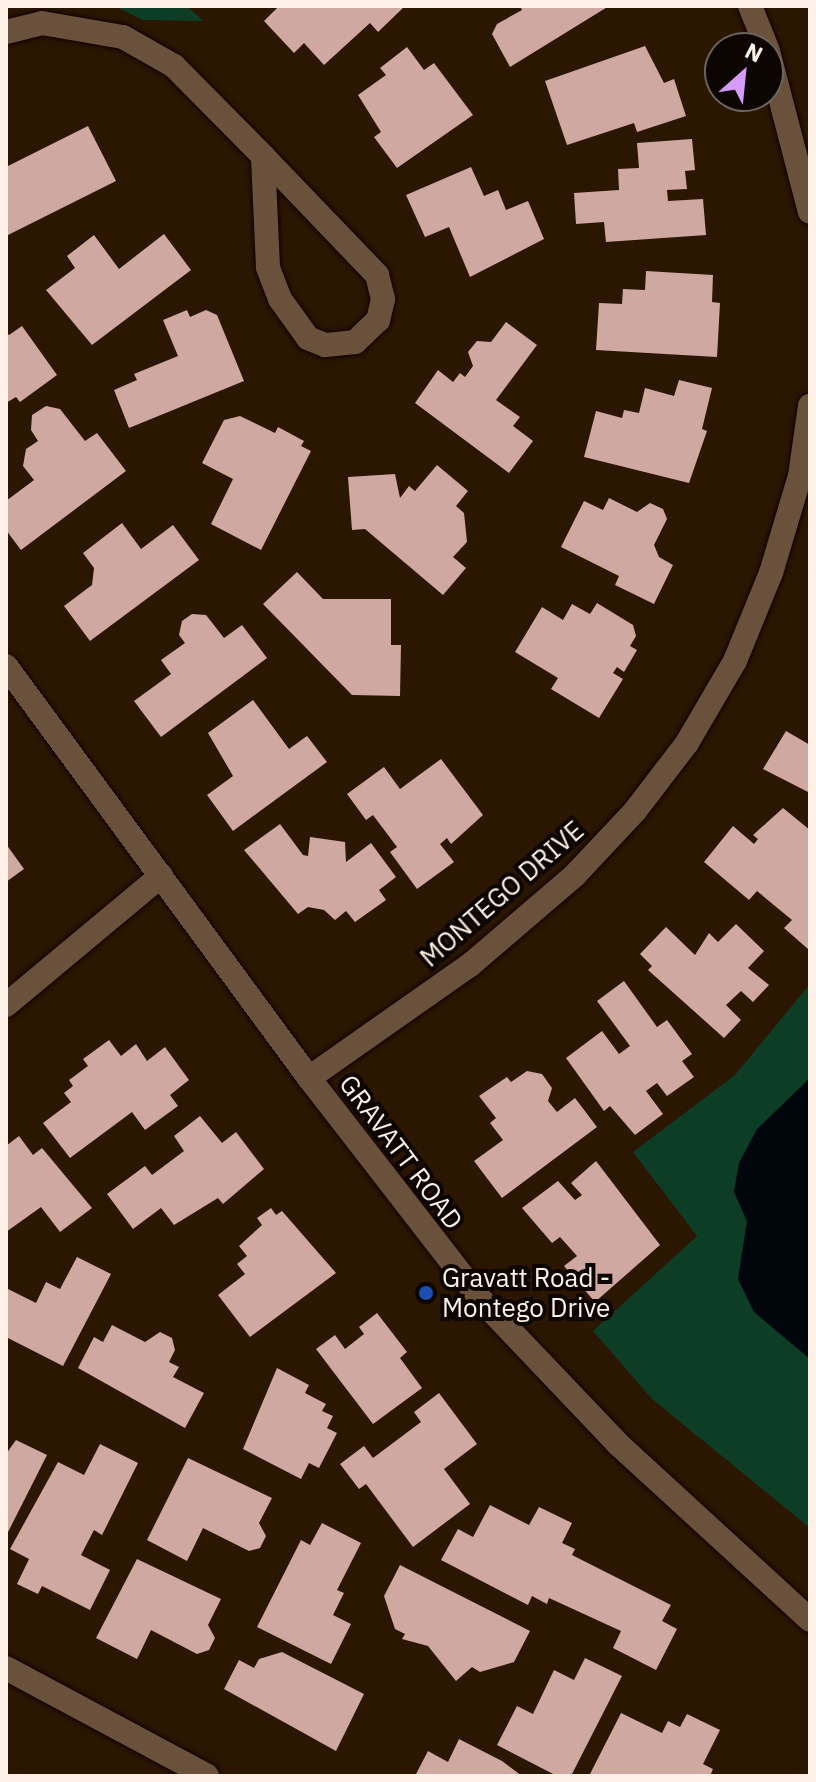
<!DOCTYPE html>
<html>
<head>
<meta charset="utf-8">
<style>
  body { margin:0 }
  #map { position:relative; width:816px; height:1782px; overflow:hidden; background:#2b1602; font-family:"IBM Plex Sans",sans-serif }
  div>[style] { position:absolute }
  .green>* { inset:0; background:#0d3d24 }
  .water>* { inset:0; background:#00060c }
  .building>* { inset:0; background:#d0a8a2 }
  .roads { filter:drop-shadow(0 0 2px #120200) drop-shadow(0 0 2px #120200) }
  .street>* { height:24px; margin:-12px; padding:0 12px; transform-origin:12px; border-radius:12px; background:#6a513b }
  .secondary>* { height:24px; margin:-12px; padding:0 12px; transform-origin:12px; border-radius:12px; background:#6a513b }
  .dots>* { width:22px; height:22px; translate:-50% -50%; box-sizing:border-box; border:4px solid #0c0501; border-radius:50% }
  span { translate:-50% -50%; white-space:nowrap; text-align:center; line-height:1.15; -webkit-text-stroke:8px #0c0501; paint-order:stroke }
  .street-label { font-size:26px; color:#fdf1e7 }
  .poi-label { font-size:26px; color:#fdf1e7 }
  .left { translate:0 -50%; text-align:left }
  .frame { position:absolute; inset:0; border:8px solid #fdf1e7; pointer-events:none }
  .north { position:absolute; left:704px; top:32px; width:80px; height:80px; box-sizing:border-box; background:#0c0501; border:2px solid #6c635d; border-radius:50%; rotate:27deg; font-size:22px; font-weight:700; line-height:32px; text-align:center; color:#fdf1e7 }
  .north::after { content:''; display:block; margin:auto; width:28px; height:36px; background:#d39cfc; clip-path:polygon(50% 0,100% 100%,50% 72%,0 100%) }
</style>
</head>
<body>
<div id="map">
  <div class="green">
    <i style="clip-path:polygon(114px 6px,187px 6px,203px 21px,143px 20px)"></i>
    <i style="clip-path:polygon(810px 984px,810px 1528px,652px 1399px,593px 1331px,697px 1236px,633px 1152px,735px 1075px)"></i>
  </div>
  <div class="water">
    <i style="clip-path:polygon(810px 1078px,810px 1359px,754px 1312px,738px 1279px,747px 1221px,734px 1192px,739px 1163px,757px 1129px)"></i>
  </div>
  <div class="building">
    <i style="clip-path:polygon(279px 6px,405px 6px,378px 32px,370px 23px,324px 65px,304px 43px,294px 53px,264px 21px)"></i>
    <i style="clip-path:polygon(520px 6px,609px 6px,510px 67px,492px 34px,497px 24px,522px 10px)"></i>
    <i style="clip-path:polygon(645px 46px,664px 83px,674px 79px,686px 116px,637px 132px,634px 123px,567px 145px,545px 81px)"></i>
    <i style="clip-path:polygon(407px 47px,424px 70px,434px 63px,473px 115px,397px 168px,374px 137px,381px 132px,358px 95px,386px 75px,380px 68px)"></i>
    <i style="clip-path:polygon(88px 126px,116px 181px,6px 236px,6px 167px)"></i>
    <i style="clip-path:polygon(692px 139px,695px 170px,685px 171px,687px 189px,667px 190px,668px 201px,703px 199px,706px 235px,606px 242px,604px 222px,576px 224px,574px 193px,619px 190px,618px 169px,639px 168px,637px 143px)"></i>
    <i style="clip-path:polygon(471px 167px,484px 196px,498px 190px,506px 210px,528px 201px,544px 239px,470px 277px,449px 227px,425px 237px,406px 195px)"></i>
    <i style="clip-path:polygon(164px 234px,191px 270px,92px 345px,46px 290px,75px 268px,67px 256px,94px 235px,119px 269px)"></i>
    <i style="clip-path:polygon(646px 271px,713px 275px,712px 302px,720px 303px,717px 357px,596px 350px,599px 303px,622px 304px,623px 289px,645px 290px)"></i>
    <i style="clip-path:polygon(187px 310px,190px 317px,206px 310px,217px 315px,244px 381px,129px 428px,114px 390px,137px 380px,134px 374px,178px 356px,163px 320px)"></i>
    <i style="clip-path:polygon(506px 322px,537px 345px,496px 400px,520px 417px,513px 426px,533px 441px,509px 473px,415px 403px,438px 370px,453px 382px,460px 373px,465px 377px,473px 366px,468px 352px,477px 341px,491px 342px)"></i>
    <i style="clip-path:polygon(22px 326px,57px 375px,20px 402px,16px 397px,6px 403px,6px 332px,9px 335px)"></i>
    <i style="clip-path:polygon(679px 380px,712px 388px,702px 429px,707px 431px,689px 483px,584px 457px,596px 411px,622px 418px,624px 410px,639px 413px,645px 388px,674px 396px)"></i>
    <i style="clip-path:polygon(46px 406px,60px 409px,85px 441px,97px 433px,126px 471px,21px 550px,6px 530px,6px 501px,34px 480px,23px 466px,26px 449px,38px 441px,31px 430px,32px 415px)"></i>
    <i style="clip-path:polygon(240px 416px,275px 433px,278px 427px,304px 441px,301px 446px,311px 451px,261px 550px,211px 524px,233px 479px,202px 463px,224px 420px)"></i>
    <i style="clip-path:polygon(437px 465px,468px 491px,456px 506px,464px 513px,467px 542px,453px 557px,466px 568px,443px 595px,365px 529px,352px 530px,348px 477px,395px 474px,400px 498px,409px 486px,415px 491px)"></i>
    <i style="clip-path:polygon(609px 498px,637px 512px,650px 503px,663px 509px,667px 519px,654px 545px,659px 557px,673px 565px,654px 604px,615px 585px,619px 576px,561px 547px,584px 501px,603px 510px)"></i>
    <i style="clip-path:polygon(122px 523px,141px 549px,173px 525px,199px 560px,90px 641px,64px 606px,92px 585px,94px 568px,83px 553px)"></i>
    <i style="clip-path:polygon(297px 572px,323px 599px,391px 599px,391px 645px,401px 645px,400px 696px,352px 695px,263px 604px)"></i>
    <i style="clip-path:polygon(597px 603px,633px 625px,636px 636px,630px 646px,637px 650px,624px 672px,617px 667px,613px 673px,623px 679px,599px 718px,551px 689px,558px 678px,515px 652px,542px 607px,563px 620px,572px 604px,590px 614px)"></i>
    <i style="clip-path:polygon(192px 614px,206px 615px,224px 638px,242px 625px,267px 658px,161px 737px,134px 701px,171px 674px,161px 660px,185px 643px,179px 635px,182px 621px)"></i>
    <i style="clip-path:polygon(253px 700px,289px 749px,307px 736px,327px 762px,233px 831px,207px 795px,233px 776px,208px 733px)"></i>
    <i style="clip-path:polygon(786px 731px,810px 745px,810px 793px,763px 769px)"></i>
    <i style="clip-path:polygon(441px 759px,483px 815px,451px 844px,447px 838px,440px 844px,454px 862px,417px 889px,390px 852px,397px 847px,373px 815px,366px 820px,347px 794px,384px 767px,400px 789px)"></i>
    <i style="clip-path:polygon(783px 808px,810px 830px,808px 949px,784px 928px,792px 920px,757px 891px,749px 900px,704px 862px,733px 826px,754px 844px,758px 839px,753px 835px)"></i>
    <i style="clip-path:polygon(280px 824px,303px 855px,308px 856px,310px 837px,345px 842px,346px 862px,371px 843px,396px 877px,379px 890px,386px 900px,355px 922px,346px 911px,335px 920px,324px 910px,308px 907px,298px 914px,244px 850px)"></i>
    <i style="clip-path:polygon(6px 844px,24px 869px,6px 882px)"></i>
    <i style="clip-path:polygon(736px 924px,764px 951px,748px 968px,769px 985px,753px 1002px,741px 991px,726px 1005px,741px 1020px,724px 1038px,648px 970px,652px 966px,640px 954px,666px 927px,695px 955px,709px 933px,718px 942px)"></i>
    <i style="clip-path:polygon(624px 981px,657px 1027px,667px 1020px,692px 1054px,682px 1061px,694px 1077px,667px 1096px,657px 1083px,646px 1091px,663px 1114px,635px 1135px,610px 1106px,604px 1111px,566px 1058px,602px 1031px,619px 1054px,630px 1046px,597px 1001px)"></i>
    <i style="clip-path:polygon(109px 1040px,121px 1056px,136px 1044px,147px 1061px,165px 1047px,189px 1080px,170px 1095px,178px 1106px,145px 1130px,132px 1112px,70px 1158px,43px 1123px,71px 1102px,64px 1093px,73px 1086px,69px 1080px,88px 1066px,83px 1059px)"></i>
    <i style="clip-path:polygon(527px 1071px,542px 1074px,552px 1088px,548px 1101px,557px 1112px,575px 1098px,597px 1127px,502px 1198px,474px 1161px,503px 1140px,490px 1123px,496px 1118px,479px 1096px,507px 1077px,511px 1082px)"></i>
    <i style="clip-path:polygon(200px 1116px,222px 1143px,236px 1132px,264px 1169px,223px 1204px,218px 1198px,174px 1225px,161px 1208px,133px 1229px,107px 1194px,145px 1166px,152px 1175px,184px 1151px,174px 1136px)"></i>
    <i style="clip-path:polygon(19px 1136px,33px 1155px,42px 1148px,92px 1208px,60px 1232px,41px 1207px,6px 1232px,6px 1146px)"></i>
    <i style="clip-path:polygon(596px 1161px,660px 1245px,595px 1302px,564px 1266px,577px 1256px,560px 1237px,552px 1243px,522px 1208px,558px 1181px,575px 1200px,582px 1195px,571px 1183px)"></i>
    <i style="clip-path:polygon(271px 1208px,276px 1215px,282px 1211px,336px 1273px,250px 1337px,218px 1295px,245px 1274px,237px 1264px,247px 1256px,239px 1246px,262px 1225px,257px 1218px)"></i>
    <i style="clip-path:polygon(77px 1257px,111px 1274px,63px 1366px,6px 1337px,6px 1288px,36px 1303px,46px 1282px,60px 1289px)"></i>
    <i style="clip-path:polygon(377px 1313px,407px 1352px,400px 1358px,422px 1388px,373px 1424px,316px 1349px,335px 1335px,345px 1349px,364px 1334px,359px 1327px)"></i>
    <i style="clip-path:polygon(112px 1325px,145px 1342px,160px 1332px,172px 1338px,175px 1350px,169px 1362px,179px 1367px,173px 1377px,204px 1393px,185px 1428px,78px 1368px,94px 1337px,103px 1342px)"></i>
    <i style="clip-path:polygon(277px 1368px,309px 1385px,305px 1393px,326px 1404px,322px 1411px,333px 1416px,327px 1428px,337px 1433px,319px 1468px,309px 1463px,301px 1479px,243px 1449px)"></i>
    <i style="clip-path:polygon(439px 1393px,477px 1444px,444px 1469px,470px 1504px,413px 1547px,366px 1484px,359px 1489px,340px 1464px,364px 1446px,373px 1458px,421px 1422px,414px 1412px)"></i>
    <i style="clip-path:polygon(16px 1440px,47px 1455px,6px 1536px,6px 1454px)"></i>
    <i style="clip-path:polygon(100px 1444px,138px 1463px,102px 1535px,94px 1530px,81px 1555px,110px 1570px,90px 1610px,42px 1586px,38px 1594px,17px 1584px,29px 1559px,10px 1549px,58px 1462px,84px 1475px)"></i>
    <i style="clip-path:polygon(188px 1458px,272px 1498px,259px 1523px,266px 1536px,260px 1548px,249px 1551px,203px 1528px,187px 1561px,147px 1540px)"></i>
    <i style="clip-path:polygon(490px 1505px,529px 1525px,539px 1507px,572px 1523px,562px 1543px,575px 1549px,572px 1555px,671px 1605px,662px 1621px,677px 1629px,656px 1670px,613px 1648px,621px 1631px,549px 1598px,547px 1604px,532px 1596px,528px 1605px,441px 1560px,458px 1529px,473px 1537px)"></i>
    <i style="clip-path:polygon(322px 1523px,361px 1543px,337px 1590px,344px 1593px,333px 1615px,351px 1624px,331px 1664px,257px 1627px,301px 1540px,310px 1545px)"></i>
    <i style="clip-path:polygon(137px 1559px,221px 1599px,208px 1625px,215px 1638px,209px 1650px,197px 1654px,151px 1630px,137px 1659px,96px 1638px)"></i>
    <i style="clip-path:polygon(400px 1565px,530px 1631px,514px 1662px,480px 1672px,472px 1667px,456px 1681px,428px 1646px,402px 1639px,405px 1634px,395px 1629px,384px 1596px)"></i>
    <i style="clip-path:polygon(282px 1652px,364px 1694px,336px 1751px,224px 1689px,239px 1660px,254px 1668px,259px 1659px)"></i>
    <i style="clip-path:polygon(585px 1658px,622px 1676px,571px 1776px,557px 1776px,497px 1745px,517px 1706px,533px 1714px,554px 1670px,574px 1680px)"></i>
    <i style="clip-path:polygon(621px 1713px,662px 1733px,668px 1721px,680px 1727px,687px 1714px,720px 1730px,703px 1764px,713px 1769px,710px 1776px,589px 1776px)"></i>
    <i style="clip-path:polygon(459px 1739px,502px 1761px,522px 1776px,415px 1776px,428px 1751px,448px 1762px)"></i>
  </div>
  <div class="roads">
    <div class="street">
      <i style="left:750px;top:6px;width:45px;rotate:68deg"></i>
      <i style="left:6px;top:32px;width:37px;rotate:-14deg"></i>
      <i style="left:42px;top:23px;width:82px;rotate:9.8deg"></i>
      <i style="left:123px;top:37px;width:59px;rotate:29.6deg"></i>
      <i style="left:174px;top:66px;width:127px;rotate:45.3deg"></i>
      <i style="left:768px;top:51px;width:166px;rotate:75.4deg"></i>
      <i style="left:263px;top:156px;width:165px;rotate:46.2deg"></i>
      <i style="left:377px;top:275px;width:25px;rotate:76deg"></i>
      <i style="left:383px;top:299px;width:22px;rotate:103deg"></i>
      <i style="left:378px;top:320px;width:32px;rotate:136deg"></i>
      <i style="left:355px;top:342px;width:30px;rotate:174deg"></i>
      <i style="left:325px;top:345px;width:18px;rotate:-158deg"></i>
      <i style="left:308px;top:338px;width:48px;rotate:-125.7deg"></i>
      <i style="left:280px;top:299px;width:34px;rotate:-111deg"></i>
      <i style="left:268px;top:267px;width:111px;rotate:-92.6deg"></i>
      <i style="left:6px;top:1005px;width:202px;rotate:-39.8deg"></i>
      <i style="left:309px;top:1078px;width:197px;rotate:-35.1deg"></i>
      <i style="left:470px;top:965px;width:137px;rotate:-40.6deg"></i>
      <i style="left:574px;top:876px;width:89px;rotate:-46.8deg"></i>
      <i style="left:635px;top:811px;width:86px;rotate:-52.6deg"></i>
      <i style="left:687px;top:743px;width:95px;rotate:-59.7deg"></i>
      <i style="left:735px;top:661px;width:95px;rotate:-67.8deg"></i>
      <i style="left:771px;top:573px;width:101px;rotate:-73.4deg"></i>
      <i style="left:800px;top:476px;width:71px;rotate:-81.9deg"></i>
      <i style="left:6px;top:1668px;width:228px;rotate:28.2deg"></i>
    </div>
    <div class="secondary">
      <i style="left:6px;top:666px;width:511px;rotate:53.67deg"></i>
      <i style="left:309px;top:1078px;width:282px;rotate:52.2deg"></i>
      <i style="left:482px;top:1301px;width:197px;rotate:46.4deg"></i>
      <i style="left:618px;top:1444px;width:260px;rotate:42.5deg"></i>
    </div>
  </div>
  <div class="dots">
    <i style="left:426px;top:1293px;background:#1a4fb4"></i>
  </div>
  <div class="street-label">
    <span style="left:502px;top:894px;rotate:-41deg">MONTEGO DRIVE</span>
    <span style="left:401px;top:1152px;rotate:53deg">GRAVATT ROAD</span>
  </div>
  <div class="poi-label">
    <span class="left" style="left:442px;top:1293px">Gravatt Road -<br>Montego Drive</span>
  </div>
  <div class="frame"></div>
  <div class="north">N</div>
</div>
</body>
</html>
